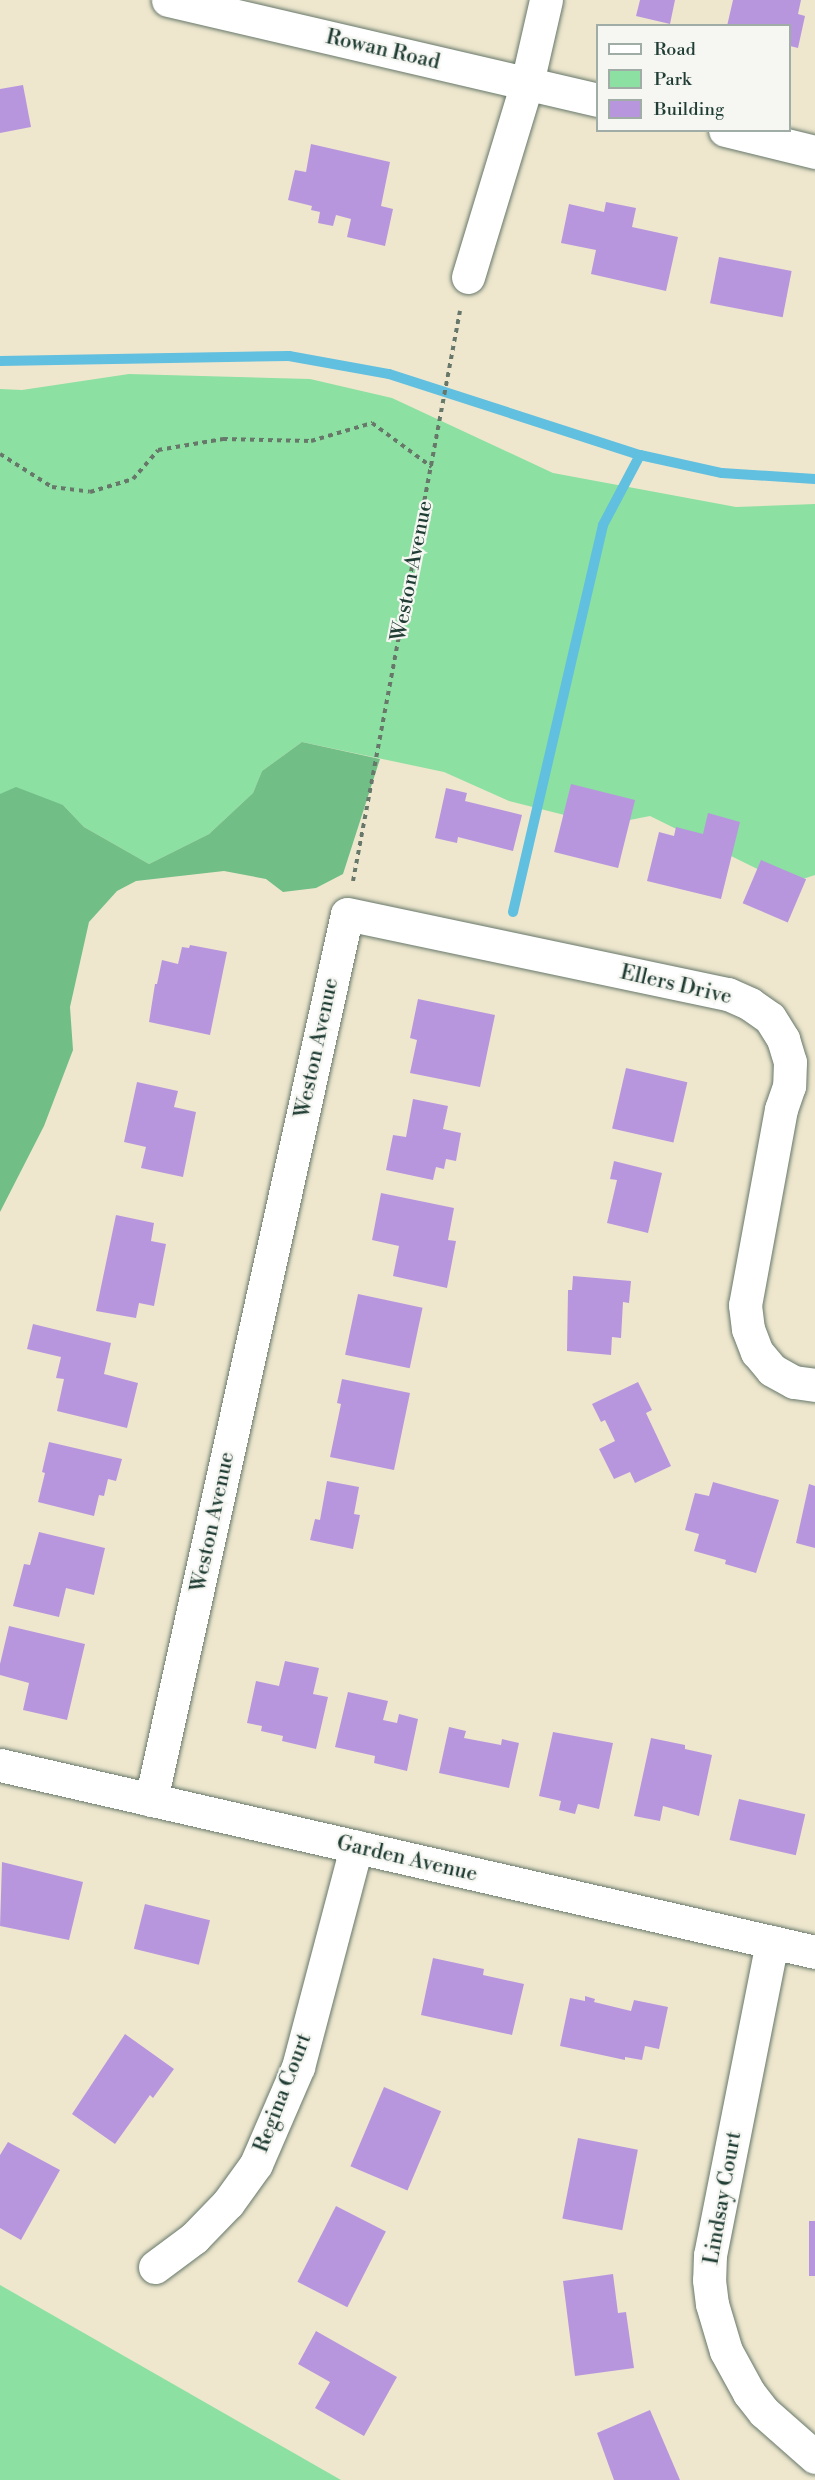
<!DOCTYPE html>
<html>
<head>
<meta charset="utf-8">
<style>
  body { margin:0 }
  #map { position:relative; width:815px; height:2480px; overflow:hidden; background:#eee7ce; font-family:"Libre Bodoni",serif }
  div>[style] { position:absolute }
  .green>* { inset:0; background:#8ce0a1 }
  .forest>* { inset:0; background:#71be87 }
  .stream>* { height:10px; margin:-5px; padding:0 5px; transform-origin:5px; border-radius:5px; background:#61bfdf }
  .building>* { inset:0; background:#b896de; transform-origin:0 0 }
  .path>* { height:4px; margin-top:-2px; transform-origin:0; background:repeating-linear-gradient(90deg,#67786a 0 4.5px,transparent 0 9px) }
  .roads { filter:drop-shadow(0 0 2px #67786a) drop-shadow(0 0 2px #67786a) }
  .minor>* { height:33px; margin:-16.5px; padding:0 16.5px; transform-origin:16.5px; border-radius:16.5px; background:#fff }
  span { translate:-50% -50%; white-space:nowrap; text-align:center; line-height:1.15; -webkit-text-stroke:4.5px #f6f6f2; paint-order:stroke }
  .street-label { font-size:21px; color:#1f3d34 }
  .legend { position:absolute; left:596px; top:24px; width:195px; height:108px; box-sizing:border-box; background:#f6f6f2; border:2px solid #a0aca6; margin:0; padding:8px 10px; list-style:none; font-size:18px; color:#1f3d34 }
  .legend li { display:flex; align-items:center; gap:12px; height:30px }
  .legend b { width:30px; border:2px solid #a0aca6 }
</style>
</head>
<body>
<div id="map">
  <div class="green">
    <i style="clip-path:polygon(129px 374px,310px 379px,392px 398px,553px 473px,736px 507px,815px 504px,815px 875px,788px 884px,650px 816px,604px 825px,509px 801px,444px 772px,302px 742px,262px 771px,253px 793px,209px 834px,149px 864px,84px 827px,63px 805px,0 794px,0 389px,22px 390px)"></i>
    <i style="clip-path:polygon(0 2285px,341px 2480px,0 2480px)"></i>
  </div>
  <div class="forest">
    <i style="clip-path:polygon(302px 742px,380px 759px,343px 874px,316px 888px,283px 892px,266px 879px,224px 871px,136px 881px,117px 891px,89px 922px,70px 1007px,73px 1050px,44px 1126px,0 1212px,0 794px,16px 787px,63px 805px,84px 827px,149px 864px,209px 834px,253px 793px,262px 771px)"></i>
  </div>
  <div class="stream">
    <i style="left:0;top:361px;width:289px;rotate:-1deg"></i>
    <i style="left:289px;top:356px;width:102px;rotate:10.2deg"></i>
    <i style="left:389px;top:374px;width:264px;rotate:17.9deg"></i>
    <i style="left:640px;top:455px;width:84px;rotate:12.4deg"></i>
    <i style="left:722px;top:473px;width:93px;rotate:3.7deg"></i>
    <i style="left:513px;top:912px;width:397px;rotate:-76.9deg"></i>
    <i style="left:603px;top:525px;width:79px;rotate:-62.1deg"></i>
  </div>
  <div class="building">
    <i style="clip-path:polygon(640px 0,675px 0,670px 24px,636px 16px)"></i>
    <i style="clip-path:polygon(733px 0,801px 0,798px 14px,805px 16px,798px 48px,790px 46px,790px 26px,727px 26px)"></i>
    <i style="clip-path:polygon(23px 85px,31px 127px,0 133px,0 89px)"></i>
    <i style="clip-path:polygon(311px 144px,390px 162px,381px 206px,393px 209px,385px 246px,347px 237px,351px 219px,336px 215px,333px 226px,318px 223px,320px 212px,311px 210px,312px 206px,288px 200px,295px 170px,306px 172px)"></i>
    <i style="clip-path:polygon(606px 202px,636px 208px,632px 227px,678px 237px,666px 291px,591px 274px,596px 250px,561px 243px,569px 204px,604px 212px)"></i>
    <i style="left:719px;top:257px;width:74px;height:47px;rotate:11deg"></i>
    <i style="left:571px;top:784px;width:66px;height:70px;rotate:14deg"></i>
    <i style="clip-path:polygon(446px 788px,467px 793px,465px 801px,522px 815px,513px 851px,458px 837px,457px 843px,435px 838px)"></i>
    <i style="clip-path:polygon(708px 813px,740px 822px,721px 899px,647px 881px,659px 832px,674px 836px,676px 827px,703px 834px)"></i>
    <i style="left:761px;top:860px;width:49px;height:47px;rotate:23deg"></i>
    <i style="clip-path:polygon(190px 945px,227px 952px,210px 1035px,149px 1022px,155px 984px,157px 984px,162px 960px,178px 964px,182px 947px,189px 948px)"></i>
    <i style="clip-path:polygon(418px 999px,495px 1015px,480px 1087px,410px 1073px,417px 1040px,410px 1038px)"></i>
    <i style="left:626px;top:1068px;width:63px;height:62px;rotate:13deg"></i>
    <i style="clip-path:polygon(137px 1082px,178px 1091px,174px 1107px,196px 1112px,183px 1177px,141px 1168px,146px 1147px,124px 1142px)"></i>
    <i style="clip-path:polygon(413px 1099px,448px 1106px,443px 1129px,461px 1133px,456px 1161px,446px 1159px,444px 1169px,436px 1167px,433px 1180px,386px 1170px,393px 1135px,406px 1137px)"></i>
    <i style="clip-path:polygon(614px 1161px,662px 1173px,648px 1233px,607px 1223px,617px 1180px,610px 1179px)"></i>
    <i style="clip-path:polygon(381px 1193px,454px 1208px,448px 1240px,456px 1241px,447px 1288px,393px 1276px,399px 1246px,372px 1240px)"></i>
    <i style="clip-path:polygon(116px 1215px,154px 1223px,151px 1241px,166px 1244px,154px 1306px,139px 1303px,136px 1318px,96px 1311px)"></i>
    <i style="clip-path:polygon(573px 1276px,631px 1281px,629px 1303px,623px 1302px,621px 1338px,612px 1337px,611px 1355px,567px 1351px,568px 1290px,572px 1290px)"></i>
    <i style="left:358px;top:1294px;width:66px;height:62px;rotate:12deg"></i>
    <i style="clip-path:polygon(33px 1324px,111px 1343px,104px 1374px,138px 1383px,127px 1428px,57px 1411px,64px 1379px,56px 1378px,61px 1357px,27px 1349px)"></i>
    <i style="clip-path:polygon(342px 1379px,410px 1393px,394px 1470px,330px 1457px,341px 1404px,337px 1403px)"></i>
    <i style="clip-path:polygon(638px 1382px,652px 1410px,646px 1413px,671px 1466px,635px 1483px,630px 1472px,614px 1479px,599px 1449px,615px 1441px,605px 1420px,601px 1422px,592px 1404px)"></i>
    <i style="clip-path:polygon(49px 1442px,122px 1459px,116px 1481px,108px 1479px,104px 1496px,99px 1495px,94px 1516px,38px 1502px,45px 1473px,42px 1472px)"></i>
    <i style="clip-path:polygon(327px 1481px,359px 1487px,354px 1514px,360px 1515px,353px 1549px,310px 1540px,315px 1519px,320px 1520px)"></i>
    <i style="clip-path:polygon(713px 1482px,779px 1500px,756px 1573px,725px 1564px,726px 1560px,694px 1551px,699px 1534px,685px 1530px,695px 1493px,709px 1496px)"></i>
    <i style="clip-path:polygon(809px 1484px,815px 1486px,815px 1548px,796px 1543px)"></i>
    <i style="clip-path:polygon(39px 1532px,105px 1548px,94px 1595px,66px 1588px,59px 1617px,13px 1606px,24px 1564px,30px 1565px)"></i>
    <i style="clip-path:polygon(9px 1626px,85px 1644px,67px 1720px,23px 1710px,29px 1683px,0 1675px,0 1664px)"></i>
    <i style="clip-path:polygon(285px 1661px,319px 1668px,313px 1694px,328px 1697px,316px 1749px,282px 1741px,283px 1736px,261px 1731px,262px 1726px,247px 1723px,256px 1681px,279px 1686px)"></i>
    <i style="clip-path:polygon(348px 1692px,388px 1701px,383px 1720px,397px 1723px,399px 1714px,418px 1719px,407px 1771px,374px 1763px,375px 1756px,335px 1747px)"></i>
    <i style="clip-path:polygon(449px 1727px,466px 1731px,464px 1738px,501px 1745px,502px 1739px,519px 1743px,509px 1788px,439px 1773px)"></i>
    <i style="clip-path:polygon(553px 1732px,613px 1743px,599px 1809px,578px 1804px,575px 1814px,559px 1810px,561px 1801px,539px 1796px)"></i>
    <i style="clip-path:polygon(651px 1738px,685px 1745px,685px 1749px,712px 1755px,699px 1816px,663px 1806px,660px 1821px,634px 1816px)"></i>
    <i style="left:739px;top:1799px;width:68px;height:42px;rotate:13deg"></i>
    <i style="clip-path:polygon(2px 1862px,83px 1882px,69px 1940px,0 1926px)"></i>
    <i style="left:145px;top:1904px;width:67px;height:46px;rotate:14deg"></i>
    <i style="clip-path:polygon(433px 1958px,484px 1969px,483px 1975px,524px 1984px,512px 2035px,421px 2015px)"></i>
    <i style="clip-path:polygon(585px 1996px,595px 1999px,594px 2002px,631px 2011px,634px 2000px,668px 2007px,659px 2049px,645px 2046px,642px 2060px,625px 2057px,625px 2060px,560px 2046px,570px 1998px,585px 2001px)"></i>
    <i style="clip-path:polygon(125px 2034px,174px 2069px,153px 2098px,150px 2095px,115px 2144px,72px 2114px)"></i>
    <i style="left:384px;top:2087px;width:62px;height:86px;rotate:23deg"></i>
    <i style="left:578px;top:2138px;width:61px;height:82px;rotate:11deg"></i>
    <i style="clip-path:polygon(8px 2142px,60px 2170px,21px 2240px,0 2228px,0 2155px)"></i>
    <i style="left:336px;top:2206px;width:56px;height:85px;rotate:27deg"></i>
    <i style="left:809px;top:2221px;width:6px;height:55px"></i>
    <i style="clip-path:polygon(613px 2274px,618px 2313px,626px 2312px,634px 2368px,575px 2376px,563px 2281px)"></i>
    <i style="clip-path:polygon(316px 2331px,397px 2377px,364px 2436px,315px 2408px,330px 2382px,298px 2364px)"></i>
    <i style="clip-path:polygon(650px 2410px,680px 2480px,614px 2480px,597px 2433px)"></i>
  </div>
  <div class="path">
    <i style="left:0;top:454px;width:62px;rotate:32.4deg"></i>
    <i style="left:52px;top:487px;width:38px;rotate:7deg"></i>
    <i style="left:90px;top:492px;width:45px;rotate:-16.8deg"></i>
    <i style="left:133px;top:479px;width:38px;rotate:-49deg"></i>
    <i style="left:158px;top:450px;width:66px;rotate:-9.6deg"></i>
    <i style="left:223px;top:439px;width:88px;rotate:1.3deg"></i>
    <i style="left:311px;top:441px;width:64px;rotate:-16.4deg"></i>
    <i style="left:372px;top:423px;width:74px;rotate:36.3deg"></i>
    <i style="left:353px;top:881px;width:580px;rotate:-79.37deg"></i>
  </div>
  <div class="roads">
    <div class="minor">
      <i style="left:168px;top:0;width:441px;rotate:13.1deg"></i>
      <i style="left:725px;top:130px;width:93px;rotate:13.7deg"></i>
      <i style="left:468px;top:277px;width:203px;rotate:-73.1deg"></i>
      <i style="left:527px;top:83px;width:85px;rotate:-77.1deg"></i>
      <i style="left:0;top:1765px;width:836px;rotate:12.92deg"></i>
      <i style="left:151px;top:1800px;width:907px;rotate:-77.53deg"></i>
      <i style="left:347px;top:914px;width:389px;rotate:11.9deg"></i>
      <i style="left:728px;top:994px;width:24px;rotate:24deg"></i>
      <i style="left:750px;top:1004px;width:24px;rotate:35deg"></i>
      <i style="left:770px;top:1018px;width:25px;rotate:58deg"></i>
      <i style="left:783px;top:1039px;width:24px;rotate:73deg"></i>
      <i style="left:790px;top:1062px;width:24px;rotate:92deg"></i>
      <i style="left:789px;top:1086px;width:24px;rotate:109deg"></i>
      <i style="left:781px;top:1109px;width:199px;rotate:100.4deg"></i>
      <i style="left:745px;top:1305px;width:24px;rotate:83deg"></i>
      <i style="left:748px;top:1329px;width:25px;rotate:69deg"></i>
      <i style="left:757px;top:1352px;width:23px;rotate:50deg"></i>
      <i style="left:772px;top:1370px;width:25px;rotate:29deg"></i>
      <i style="left:794px;top:1382px;width:21px;rotate:8deg"></i>
      <i style="left:772px;top:1942px;width:319px;rotate:101.2deg"></i>
      <i style="left:710px;top:2255px;width:25px;rotate:92deg"></i>
      <i style="left:709px;top:2280px;width:24px;rotate:83deg"></i>
      <i style="left:712px;top:2304px;width:49px;rotate:73.4deg"></i>
      <i style="left:726px;top:2351px;width:48px;rotate:61.3deg"></i>
      <i style="left:749px;top:2393px;width:24px;rotate:52deg"></i>
      <i style="left:764px;top:2412px;width:68px;rotate:41.4deg"></i>
      <i style="left:155px;top:2267px;width:49px;rotate:-36.6deg"></i>
      <i style="left:194px;top:2238px;width:49px;rotate:-45.8deg"></i>
      <i style="left:228px;top:2203px;width:48px;rotate:-54.3deg"></i>
      <i style="left:256px;top:2164px;width:106px;rotate:-66.6deg"></i>
      <i style="left:298px;top:2067px;width:228px;rotate:-75.2deg"></i>
    </div>
  </div>
  <div class="street-label">
    <span style="left:383px;top:50px;rotate:13deg">Rowan Road</span>
    <span style="left:412px;top:571px;rotate:-79deg">Weston Avenue</span>
    <span style="left:676px;top:985px;rotate:13deg">Ellers Drive</span>
    <span style="left:317px;top:1048px;rotate:-78deg">Weston Avenue</span>
    <span style="left:213px;top:1522px;rotate:-78deg">Weston Avenue</span>
    <span style="left:407px;top:1859px;rotate:13deg">Garden Avenue</span>
    <span style="left:283px;top:2093px;rotate:-69deg">Regina Court</span>
    <span style="left:723px;top:2198px;rotate:-80deg">Lindsay Court</span>
  </div>
  <ul class="legend">
  <li><b style="height:8px;background:#fff"></b>Road</li>
  <li><b style="height:16px;background:#8ce0a1"></b>Park</li>
  <li><b style="height:16px;background:#b896de"></b>Building</li>
  </ul>
</div>
</body>
</html>
